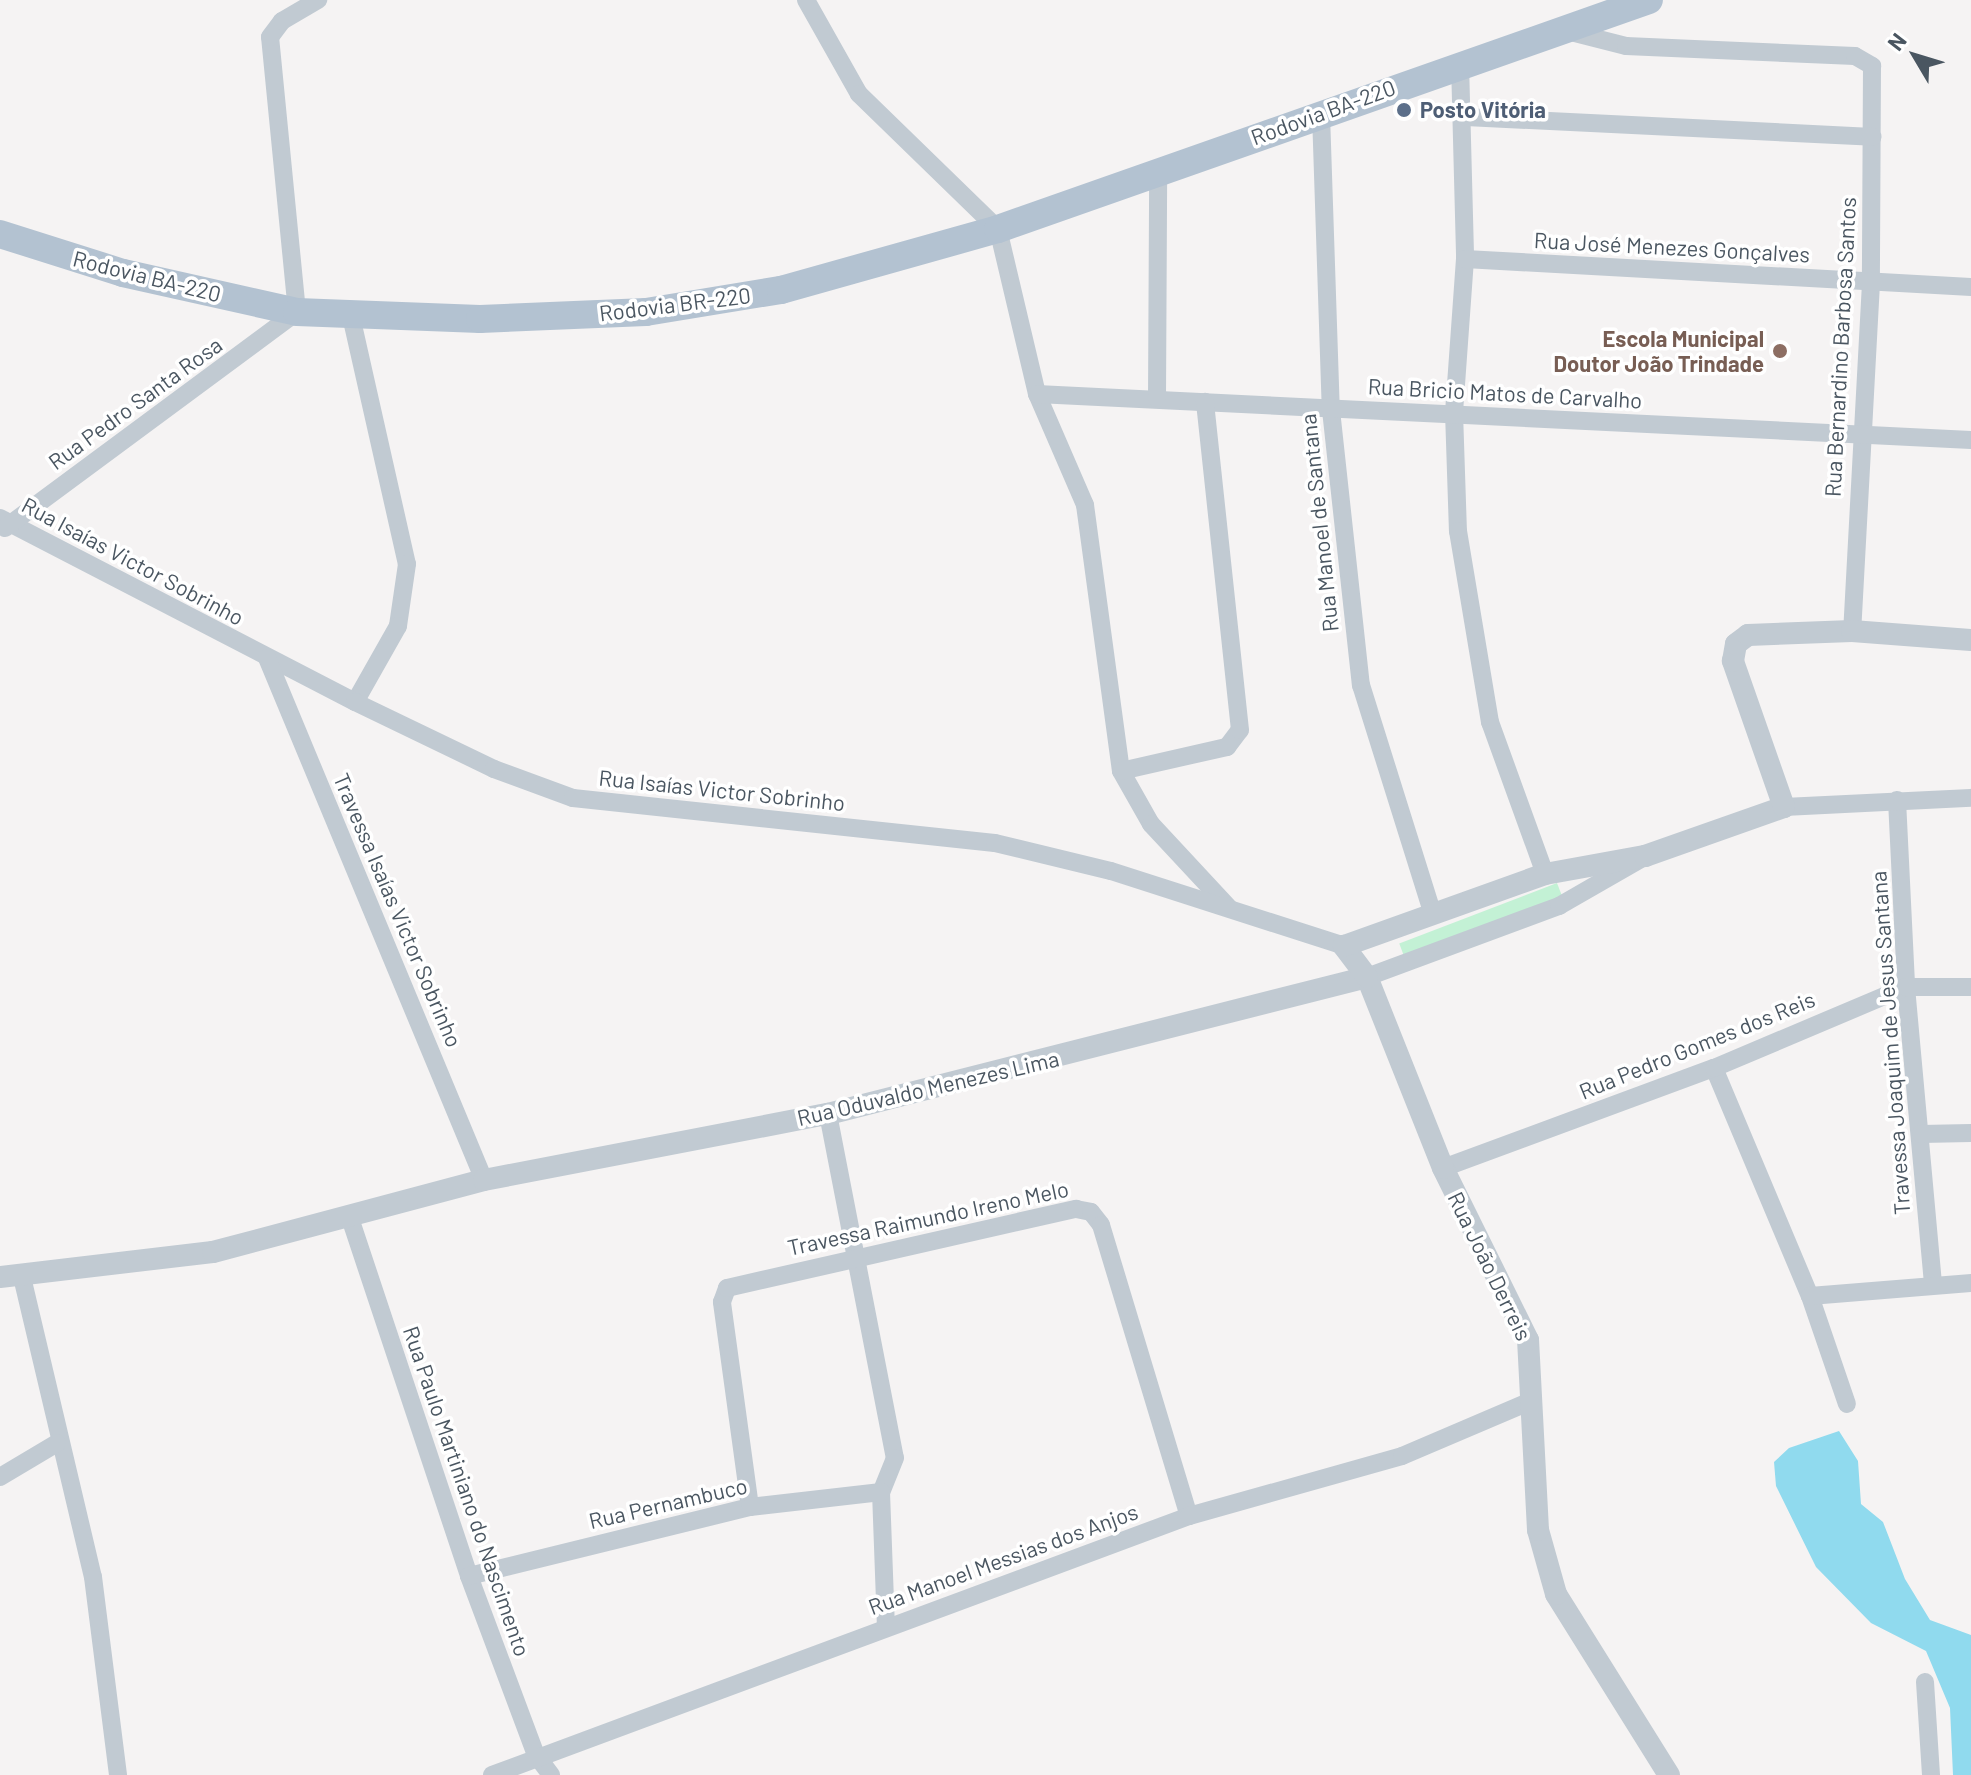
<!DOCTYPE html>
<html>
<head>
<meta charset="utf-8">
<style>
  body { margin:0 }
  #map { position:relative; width:1971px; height:1775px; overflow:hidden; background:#f5f3f3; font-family:Barlow,sans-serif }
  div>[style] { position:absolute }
  .green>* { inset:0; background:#c3f1d5; transform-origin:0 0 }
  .water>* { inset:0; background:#90daee }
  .minor>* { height:18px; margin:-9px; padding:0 9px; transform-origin:9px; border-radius:9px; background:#c1cad2 }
  .tertiary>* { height:22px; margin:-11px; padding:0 11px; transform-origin:11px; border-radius:11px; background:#c1cad2 }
  .primary>* { height:28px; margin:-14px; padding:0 14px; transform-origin:14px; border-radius:14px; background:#b3c2d1 }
  .dots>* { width:22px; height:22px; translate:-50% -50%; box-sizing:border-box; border:4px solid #fff; border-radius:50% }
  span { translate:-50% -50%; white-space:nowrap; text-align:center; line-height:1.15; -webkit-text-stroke:7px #fff; paint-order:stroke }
  .service-label { font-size:22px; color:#4e5e75; font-weight:700 }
  .left { translate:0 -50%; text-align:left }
  .street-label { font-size:22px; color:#4a5661 }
  .education-label { font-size:22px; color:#785e54; font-weight:700 }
  .right { translate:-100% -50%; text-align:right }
  .north { position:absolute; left:1875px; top:16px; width:80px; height:80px; -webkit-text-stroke:6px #fff; paint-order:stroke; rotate:308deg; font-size:22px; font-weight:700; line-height:32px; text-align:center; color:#4a5661 }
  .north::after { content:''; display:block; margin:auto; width:28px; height:36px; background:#4a5661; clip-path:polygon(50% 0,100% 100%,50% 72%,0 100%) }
</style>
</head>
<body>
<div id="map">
  <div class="green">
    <i style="left:1557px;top:883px;width:14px;height:169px;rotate:69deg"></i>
  </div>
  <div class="water">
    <i style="clip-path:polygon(1839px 1431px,1858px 1461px,1861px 1504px,1883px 1522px,1905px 1579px,1930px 1620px,1971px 1635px,1971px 1775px,1953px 1775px,1950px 1708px,1926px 1651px,1871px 1623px,1816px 1567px,1776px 1486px,1774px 1462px,1789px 1448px)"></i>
  </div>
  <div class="minor">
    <i style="left:806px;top:0;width:108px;rotate:60.6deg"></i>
    <i style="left:859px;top:94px;width:194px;rotate:44.2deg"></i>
    <i style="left:998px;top:229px;width:170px;rotate:76.7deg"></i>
    <i style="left:1037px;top:394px;width:121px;rotate:66.6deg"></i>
    <i style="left:1085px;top:505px;width:268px;rotate:82.3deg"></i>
    <i style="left:1121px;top:771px;width:61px;rotate:60.5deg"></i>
    <i style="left:1151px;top:824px;width:115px;rotate:47.1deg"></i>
    <i style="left:1563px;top:30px;width:65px;rotate:14.3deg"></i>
    <i style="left:1626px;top:46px;width:229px;rotate:2.5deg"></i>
    <i style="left:1855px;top:56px;width:20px;rotate:30deg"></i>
    <i style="left:1872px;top:66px;width:217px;rotate:90.3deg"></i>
    <i style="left:1871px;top:283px;width:349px;rotate:93.1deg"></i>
    <i style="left:1460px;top:63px;width:196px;rotate:88.5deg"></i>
    <i style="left:1465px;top:259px;width:153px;rotate:94.1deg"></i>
    <i style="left:1454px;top:412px;width:119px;rotate:88.1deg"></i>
    <i style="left:1458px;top:531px;width:194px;rotate:80.5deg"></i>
    <i style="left:1490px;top:722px;width:162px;rotate:70.1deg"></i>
    <i style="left:1321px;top:114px;width:296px;rotate:88.1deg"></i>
    <i style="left:1331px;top:410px;width:277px;rotate:83.8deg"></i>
    <i style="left:1361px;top:685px;width:241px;rotate:72.6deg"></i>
    <i style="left:1466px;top:117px;width:407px;rotate:2.8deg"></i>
    <i style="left:1465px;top:259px;width:507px;rotate:3.17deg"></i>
    <i style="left:351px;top:316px;width:254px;rotate:77.3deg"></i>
    <i style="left:407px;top:564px;width:63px;rotate:98.3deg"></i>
    <i style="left:398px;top:626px;width:87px;rotate:119.5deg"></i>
    <i style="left:1037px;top:394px;width:935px;rotate:2.82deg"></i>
    <i style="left:1157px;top:398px;width:228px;rotate:-89.7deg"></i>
    <i style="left:0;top:518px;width:400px;rotate:27.4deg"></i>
    <i style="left:355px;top:702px;width:154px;rotate:25.7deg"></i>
    <i style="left:494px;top:769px;width:84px;rotate:20.2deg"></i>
    <i style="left:573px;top:798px;width:424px;rotate:6.1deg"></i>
    <i style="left:995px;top:843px;width:119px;rotate:13.6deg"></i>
    <i style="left:1111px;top:871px;width:245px;rotate:17.8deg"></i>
    <i style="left:5px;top:528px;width:363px;rotate:-36.5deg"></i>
    <i style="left:297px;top:312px;width:276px;rotate:-95.6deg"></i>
    <i style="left:270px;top:37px;width:20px;rotate:-53deg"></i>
    <i style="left:282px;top:21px;width:42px;rotate:-30.3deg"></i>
    <i style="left:267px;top:658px;width:565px;rotate:67.43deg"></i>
    <i style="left:1121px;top:771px;width:109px;rotate:-12.8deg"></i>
    <i style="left:1227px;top:747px;width:21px;rotate:-53deg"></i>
    <i style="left:1240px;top:730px;width:330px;rotate:-96.1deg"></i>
    <i style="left:1897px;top:800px;width:187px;rotate:87.2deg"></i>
    <i style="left:1906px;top:987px;width:297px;rotate:84.8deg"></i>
    <i style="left:1784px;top:807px;width:187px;rotate:-2.8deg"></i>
    <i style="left:1367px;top:977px;width:205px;rotate:-20.3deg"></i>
    <i style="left:1559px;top:906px;width:92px;rotate:-29.9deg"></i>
    <i style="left:1714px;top:1068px;width:247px;rotate:67.2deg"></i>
    <i style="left:1810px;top:1296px;width:114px;rotate:71.1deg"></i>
    <i style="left:828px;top:1114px;width:350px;rotate:79deg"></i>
    <i style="left:895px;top:1458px;width:37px;rotate:112deg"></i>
    <i style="left:881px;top:1492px;width:135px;rotate:87.9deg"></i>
    <i style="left:1921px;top:1134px;width:50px;rotate:-1.1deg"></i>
    <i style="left:1443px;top:1168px;width:289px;rotate:-20.3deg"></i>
    <i style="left:1714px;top:1068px;width:208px;rotate:-22.9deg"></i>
    <i style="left:1906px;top:987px;width:65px"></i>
    <i style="left:350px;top:1218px;width:377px;rotate:71.6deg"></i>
    <i style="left:469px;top:1576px;width:191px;rotate:69.5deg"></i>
    <i style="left:536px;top:1755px;width:25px;rotate:53deg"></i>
    <i style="left:22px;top:1277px;width:308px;rotate:76.7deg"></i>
    <i style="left:93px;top:1577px;width:200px;rotate:82.8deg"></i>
    <i style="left:1810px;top:1296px;width:162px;rotate:-4.6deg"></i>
    <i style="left:0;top:1477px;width:66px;rotate:-30.8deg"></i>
    <i style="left:750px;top:1507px;width:207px;rotate:-97.8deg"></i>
    <i style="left:722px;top:1302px;width:15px;rotate:-70deg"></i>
    <i style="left:727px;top:1288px;width:358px;rotate:-12.8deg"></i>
    <i style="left:1076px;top:1209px;width:15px;rotate:11deg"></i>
    <i style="left:1091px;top:1212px;width:16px;rotate:52deg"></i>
    <i style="left:1101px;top:1225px;width:304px;rotate:73.2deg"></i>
    <i style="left:469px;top:1576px;width:289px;rotate:-13.8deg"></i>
    <i style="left:750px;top:1507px;width:132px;rotate:-6.5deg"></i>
    <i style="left:1925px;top:1682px;width:93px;rotate:86.3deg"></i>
    <i style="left:492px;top:1775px;width:744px;rotate:-20.38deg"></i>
    <i style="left:1189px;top:1516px;width:221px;rotate:-15.7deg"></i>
    <i style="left:1402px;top:1456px;width:142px;rotate:-23.1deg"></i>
  </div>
  <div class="tertiary">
    <i style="left:0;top:1277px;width:214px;rotate:-6.7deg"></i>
    <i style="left:213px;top:1252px;width:280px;rotate:-14.9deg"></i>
    <i style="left:484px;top:1180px;width:350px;rotate:-10.9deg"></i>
    <i style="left:828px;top:1114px;width:556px;rotate:-14.26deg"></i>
    <i style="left:1669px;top:1775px;width:213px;rotate:-122deg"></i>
    <i style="left:1556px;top:1594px;width:66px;rotate:-105.7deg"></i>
    <i style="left:1538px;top:1530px;width:190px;rotate:-93deg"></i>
    <i style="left:1528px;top:1340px;width:192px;rotate:-116.3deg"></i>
    <i style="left:1443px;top:1168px;width:206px;rotate:-111.7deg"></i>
    <i style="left:1367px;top:977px;width:39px;rotate:-127deg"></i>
    <i style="left:1344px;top:946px;width:214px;rotate:-19.7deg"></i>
    <i style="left:1545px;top:874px;width:102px;rotate:-10.2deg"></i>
    <i style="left:1645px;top:856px;width:147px;rotate:-19.4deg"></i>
    <i style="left:1784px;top:807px;width:155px;rotate:-109.3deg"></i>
    <i style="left:1733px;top:661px;width:17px;rotate:-80deg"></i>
    <i style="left:1736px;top:644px;width:15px;rotate:-37deg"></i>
    <i style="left:1748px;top:635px;width:104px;rotate:-2.2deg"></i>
    <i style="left:1852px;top:631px;width:119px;rotate:4.3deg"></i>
  </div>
  <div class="primary">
    <i style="left:0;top:234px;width:129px;rotate:17.6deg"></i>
    <i style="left:123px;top:273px;width:178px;rotate:12.6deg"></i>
    <i style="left:297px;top:312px;width:183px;rotate:2.2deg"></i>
    <i style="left:480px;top:319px;width:166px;rotate:-2.4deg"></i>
    <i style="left:646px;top:312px;width:137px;rotate:-9.3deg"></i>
    <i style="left:781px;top:290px;width:225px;rotate:-15.7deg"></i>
    <i style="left:998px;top:229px;width:690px;rotate:-19.38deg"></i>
  </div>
  <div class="dots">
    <i style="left:1404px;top:110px;background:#5c6f8a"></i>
    <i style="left:1780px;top:351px;background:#8d6e63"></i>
  </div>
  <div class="service-label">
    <span class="left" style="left:1420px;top:110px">Posto Vitória</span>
  </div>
  <div class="street-label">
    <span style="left:1323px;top:112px;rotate:-20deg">Rodovia BA-220</span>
    <span style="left:1672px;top:247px;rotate:3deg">Rua José Menezes Gonçalves</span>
    <span style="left:147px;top:276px;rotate:14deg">Rodovia BA-220</span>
    <span style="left:675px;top:304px;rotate:-7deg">Rodovia BR-220</span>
    <span style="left:1840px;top:347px;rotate:-87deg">Rua Bernardino Barbosa Santos</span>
    <span style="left:1505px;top:393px;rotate:3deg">Rua Bricio Matos de Carvalho</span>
    <span style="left:135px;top:403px;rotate:-36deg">Rua Pedro Santa Rosa</span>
    <span style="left:1319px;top:523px;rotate:-96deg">Rua Manoel de Santana</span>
    <span style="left:133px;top:561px;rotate:28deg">Rua Isaías Victor Sobrinho</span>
    <span style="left:722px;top:790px;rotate:6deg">Rua Isaías Victor Sobrinho</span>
    <span style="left:398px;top:910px;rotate:67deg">Travessa Isaías Victor Sobrinho</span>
    <span style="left:1890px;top:1043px;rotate:-94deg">Travessa Joaquim de Jesus Santana</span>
    <span style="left:1697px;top:1045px;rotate:-22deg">Rua Pedro Gomes dos Reis</span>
    <span style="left:928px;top:1088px;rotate:-13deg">Rua Oduvaldo Menezes Lima</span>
    <span style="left:928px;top:1218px;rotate:-12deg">Travessa Raimundo Ireno Melo</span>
    <span style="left:1490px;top:1266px;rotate:64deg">Rua João Derreis</span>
    <span style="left:467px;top:1491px;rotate:71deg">Rua Paulo Martiniano do Nascimento</span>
    <span style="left:668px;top:1503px;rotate:-13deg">Rua Pernambuco</span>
    <span style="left:1003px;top:1559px;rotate:-20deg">Rua Manoel Messias dos Anjos</span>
  </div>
  <div class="education-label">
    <span class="right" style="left:1764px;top:351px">Escola Municipal<br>Doutor João Trindade</span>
  </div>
  <div class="north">N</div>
</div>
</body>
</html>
